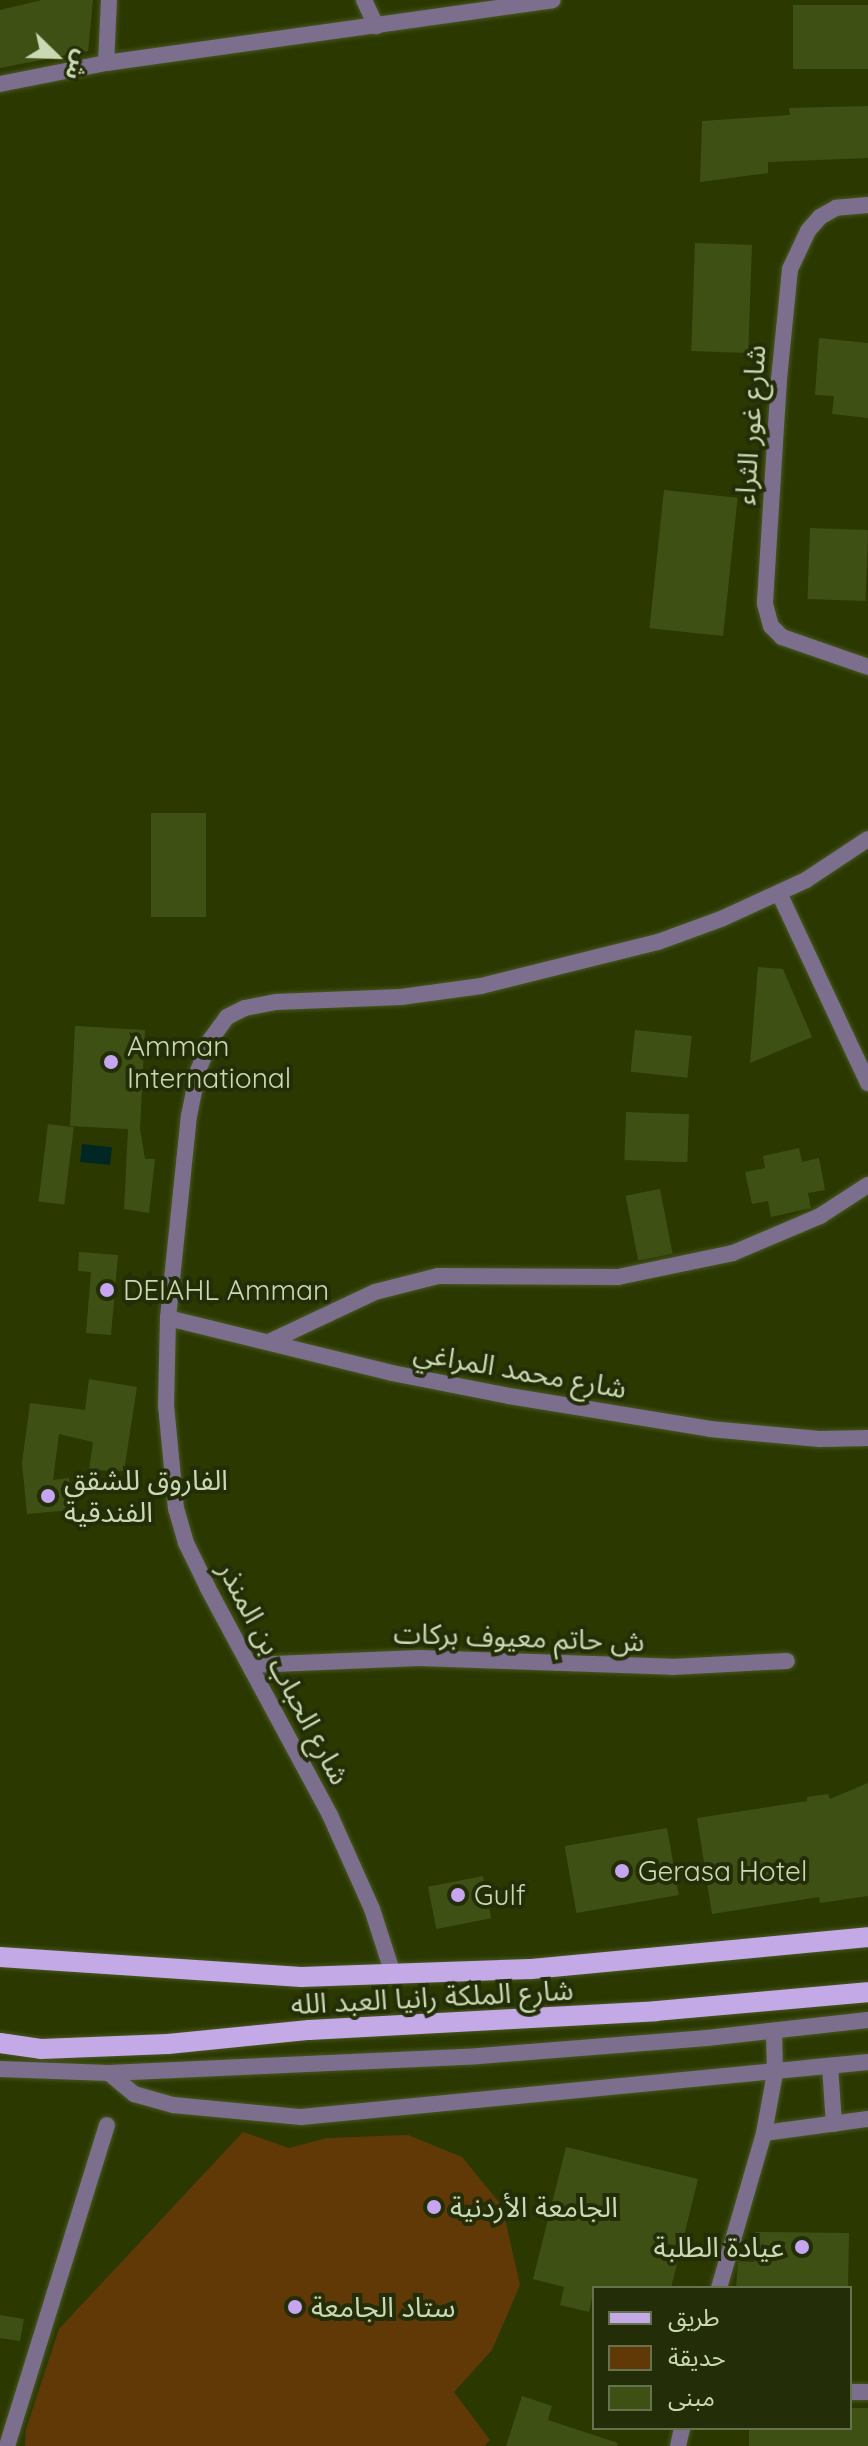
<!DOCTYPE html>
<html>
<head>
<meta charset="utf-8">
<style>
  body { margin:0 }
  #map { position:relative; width:868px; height:2446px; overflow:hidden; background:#2b3900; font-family:Quicksand,"Noto Sans Arabic",sans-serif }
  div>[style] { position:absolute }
  .green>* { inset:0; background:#613907 }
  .water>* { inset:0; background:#002723; transform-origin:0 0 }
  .building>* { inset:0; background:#3f5015; transform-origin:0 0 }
  .roads { filter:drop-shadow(0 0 2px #485620) drop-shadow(0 0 2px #485620) }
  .street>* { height:16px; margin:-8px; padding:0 8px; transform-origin:8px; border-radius:8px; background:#7c6f8d }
  .primary>* { height:20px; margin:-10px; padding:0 10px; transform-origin:10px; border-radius:10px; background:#c4a9e7 }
  .dots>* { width:22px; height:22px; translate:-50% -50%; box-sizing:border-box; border:4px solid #232e08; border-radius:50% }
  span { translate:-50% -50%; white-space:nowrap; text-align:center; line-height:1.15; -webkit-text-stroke:8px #232e08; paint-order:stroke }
  .street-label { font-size:28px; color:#cad8b4 }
  .poi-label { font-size:28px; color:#cad8b4 }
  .left { translate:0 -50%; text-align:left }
  .right { translate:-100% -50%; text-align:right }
  .legend { position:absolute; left:592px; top:2286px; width:260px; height:144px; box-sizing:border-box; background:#232e08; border:2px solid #66724d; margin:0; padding:10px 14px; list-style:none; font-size:24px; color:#cad8b4 }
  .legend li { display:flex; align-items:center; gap:16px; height:40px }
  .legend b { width:40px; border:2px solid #66724d }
  .north { position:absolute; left:16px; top:16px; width:80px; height:80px; -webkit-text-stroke:6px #232e08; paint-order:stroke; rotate:113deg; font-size:22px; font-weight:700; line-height:32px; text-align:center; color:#cad8b4 }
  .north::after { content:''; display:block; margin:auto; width:28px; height:36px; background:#cad8b4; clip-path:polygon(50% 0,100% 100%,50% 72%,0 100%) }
</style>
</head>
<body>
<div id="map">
  <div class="green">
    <i style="clip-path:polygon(243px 2132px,289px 2148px,327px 2138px,408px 2135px,462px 2157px,502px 2206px,520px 2285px,492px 2350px,454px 2392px,490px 2440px,484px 2446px,25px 2446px,26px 2429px,59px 2329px)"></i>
  </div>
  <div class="water">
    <i style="left:82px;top:1144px;width:30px;height:18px;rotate:6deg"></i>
  </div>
  <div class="building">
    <i style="clip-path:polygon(42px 0,93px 0,88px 51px,0 68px,0 10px)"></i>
    <i style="left:868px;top:5px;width:64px;height:75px;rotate:90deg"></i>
    <i style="clip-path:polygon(868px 106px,868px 158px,768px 162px,768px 173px,700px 182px,702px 121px,790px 115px,789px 108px)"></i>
    <i style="left:695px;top:243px;width:57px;height:108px;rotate:2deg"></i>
    <i style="clip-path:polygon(819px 338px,868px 343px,868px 418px,832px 414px,834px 396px,815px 395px)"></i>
    <i style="left:664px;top:490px;width:74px;height:139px;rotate:6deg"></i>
    <i style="left:810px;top:528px;width:58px;height:71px;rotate:2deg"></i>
    <i style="left:151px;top:813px;width:55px;height:104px"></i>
    <i style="clip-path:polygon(758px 967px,783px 969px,812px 1037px,750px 1063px)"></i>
    <i style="clip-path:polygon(75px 1026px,145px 1030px,140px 1129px,145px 1159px,155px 1159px,149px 1213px,124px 1209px,128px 1129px,70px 1126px)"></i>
    <i style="left:635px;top:1030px;width:57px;height:42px;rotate:6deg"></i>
    <i style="left:626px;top:1112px;width:63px;height:48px;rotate:2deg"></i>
    <i style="left:48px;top:1124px;width:26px;height:78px;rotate:7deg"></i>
    <i style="clip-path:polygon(799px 1148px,802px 1162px,819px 1158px,825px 1190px,808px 1193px,811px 1208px,771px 1217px,768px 1201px,752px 1204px,745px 1172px,765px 1168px,763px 1156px)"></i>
    <i style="left:660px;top:1189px;width:66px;height:35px;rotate:79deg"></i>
    <i style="clip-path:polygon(79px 1252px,118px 1255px,111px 1335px,86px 1333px,91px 1272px,78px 1271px)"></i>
    <i style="clip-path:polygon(89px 1379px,137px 1387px,124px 1471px,89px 1470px,93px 1442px,59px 1434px,53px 1480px,69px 1478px,72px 1510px,27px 1514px,22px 1463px,30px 1403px,85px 1410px)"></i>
    <i style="clip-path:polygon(868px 1783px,868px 1896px,820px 1903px,819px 1897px,712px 1914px,697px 1818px,807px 1801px,807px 1797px,828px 1794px,830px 1799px)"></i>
    <i style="left:667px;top:1828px;width:68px;height:104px;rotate:80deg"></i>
    <i style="left:483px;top:1876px;width:43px;height:56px;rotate:79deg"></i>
    <i style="clip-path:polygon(566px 2147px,698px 2179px,671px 2288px,594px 2288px,589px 2312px,560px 2305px,564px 2287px,533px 2279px)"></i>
    <i style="clip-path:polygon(755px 2232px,849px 2233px,848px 2288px,736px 2288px,738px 2261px,754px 2262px)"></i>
    <i style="clip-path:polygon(0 2315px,24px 2319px,20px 2341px,0 2338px)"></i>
    <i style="clip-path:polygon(522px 2396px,552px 2406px,548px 2420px,618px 2443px,617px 2446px,506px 2446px)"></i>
    <i style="clip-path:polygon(850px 2408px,868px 2408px,868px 2446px,749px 2446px,749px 2428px,850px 2428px)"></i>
  </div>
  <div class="roads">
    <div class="street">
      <i style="left:364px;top:0;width:29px;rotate:65deg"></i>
      <i style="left:106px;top:63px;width:63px;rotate:-87.3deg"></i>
      <i style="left:0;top:84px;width:108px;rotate:-11.2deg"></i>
      <i style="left:106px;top:63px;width:451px;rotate:-8deg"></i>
      <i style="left:868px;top:205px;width:32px;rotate:175deg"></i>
      <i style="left:836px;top:208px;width:18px;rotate:151deg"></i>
      <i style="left:820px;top:217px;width:18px;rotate:131deg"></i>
      <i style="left:808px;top:231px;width:42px;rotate:115.3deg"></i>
      <i style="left:790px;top:269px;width:111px;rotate:95.7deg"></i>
      <i style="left:779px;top:379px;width:225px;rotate:93.6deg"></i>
      <i style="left:765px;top:604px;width:23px;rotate:75deg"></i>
      <i style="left:771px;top:626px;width:16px;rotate:45deg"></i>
      <i style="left:782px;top:637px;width:91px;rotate:19.2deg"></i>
      <i style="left:779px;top:893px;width:210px;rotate:64.9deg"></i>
      <i style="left:168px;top:1318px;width:231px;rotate:13.8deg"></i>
      <i style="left:392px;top:1373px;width:119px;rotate:11.1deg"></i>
      <i style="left:509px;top:1396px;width:204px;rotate:9.3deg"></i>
      <i style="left:710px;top:1429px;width:110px;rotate:5.2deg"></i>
      <i style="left:820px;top:1439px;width:48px;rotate:-1.2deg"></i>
      <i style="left:271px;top:1341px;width:115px;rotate:-25.2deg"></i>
      <i style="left:375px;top:1292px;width:65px;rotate:-14.3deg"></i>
      <i style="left:438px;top:1276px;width:180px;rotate:0.3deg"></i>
      <i style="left:618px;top:1277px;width:117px;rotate:-11.8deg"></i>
      <i style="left:733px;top:1253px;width:95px;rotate:-23deg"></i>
      <i style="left:820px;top:1216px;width:57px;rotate:-32.9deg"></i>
      <i style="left:250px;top:1665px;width:169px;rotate:-2.4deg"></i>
      <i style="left:419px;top:1658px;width:253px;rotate:2deg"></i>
      <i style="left:672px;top:1667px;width:115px;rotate:-3deg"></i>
      <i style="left:393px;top:1974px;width:68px;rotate:-107.9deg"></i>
      <i style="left:372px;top:1909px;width:103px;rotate:-114.1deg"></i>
      <i style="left:330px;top:1815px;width:258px;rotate:-118.3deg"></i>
      <i style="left:208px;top:1588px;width:50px;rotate:-116.1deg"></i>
      <i style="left:186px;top:1543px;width:35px;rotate:-106deg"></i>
      <i style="left:176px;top:1509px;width:103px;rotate:-95.5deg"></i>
      <i style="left:166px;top:1406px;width:88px;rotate:-88.7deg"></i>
      <i style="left:168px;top:1318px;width:203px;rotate:-84.1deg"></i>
      <i style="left:189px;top:1116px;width:46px;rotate:-78.7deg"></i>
      <i style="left:198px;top:1071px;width:35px;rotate:-68deg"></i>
      <i style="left:211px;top:1039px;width:27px;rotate:-54deg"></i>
      <i style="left:227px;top:1017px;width:20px;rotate:-27deg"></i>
      <i style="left:245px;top:1008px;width:32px;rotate:-11deg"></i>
      <i style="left:276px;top:1002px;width:125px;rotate:-2.3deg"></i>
      <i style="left:401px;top:997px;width:81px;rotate:-7.8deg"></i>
      <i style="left:481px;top:986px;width:182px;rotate:-14deg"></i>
      <i style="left:658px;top:942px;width:67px;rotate:-20.1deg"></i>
      <i style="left:721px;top:919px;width:94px;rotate:-24.6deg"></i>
      <i style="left:806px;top:880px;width:74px;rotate:-33.5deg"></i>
      <i style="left:830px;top:2066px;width:58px;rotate:86.1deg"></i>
      <i style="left:0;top:2069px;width:109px;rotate:2.1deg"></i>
      <i style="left:109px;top:2073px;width:370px;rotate:-2.6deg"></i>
      <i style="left:479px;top:2056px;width:229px;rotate:-4.5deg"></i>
      <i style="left:707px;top:2038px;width:162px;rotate:-6.4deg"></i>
      <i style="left:109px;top:2073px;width:33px;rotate:40deg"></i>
      <i style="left:134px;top:2094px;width:41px;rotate:15.8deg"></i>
      <i style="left:173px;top:2105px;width:129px;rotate:5.4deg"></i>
      <i style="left:301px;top:2117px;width:570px;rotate:-5.54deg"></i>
      <i style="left:764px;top:2133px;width:105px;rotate:-7.7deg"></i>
      <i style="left:719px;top:2288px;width:161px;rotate:-73.8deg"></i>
      <i style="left:764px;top:2133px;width:61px;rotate:-79.6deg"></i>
      <i style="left:775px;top:2073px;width:42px;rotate:-91.4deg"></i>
      <i style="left:850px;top:2392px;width:18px"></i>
      <i style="left:7px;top:2446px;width:336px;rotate:-72.7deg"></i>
      <i style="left:678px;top:2446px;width:18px;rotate:-77deg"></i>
    </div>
    <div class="primary">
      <i style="left:0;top:1957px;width:302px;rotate:3.8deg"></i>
      <i style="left:301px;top:1977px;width:230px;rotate:-2deg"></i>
      <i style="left:531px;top:1969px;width:339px;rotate:-5.4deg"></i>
      <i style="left:0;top:2043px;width:41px;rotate:8.3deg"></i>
      <i style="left:41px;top:2049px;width:127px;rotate:-2.3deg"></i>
      <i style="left:168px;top:2044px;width:142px;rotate:-5.7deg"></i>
      <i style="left:309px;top:2030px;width:348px;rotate:-3.1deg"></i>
      <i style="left:656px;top:2011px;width:213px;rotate:-5.1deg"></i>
    </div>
  </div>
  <div class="dots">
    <i style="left:111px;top:1062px;background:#c6a6f0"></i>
    <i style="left:107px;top:1290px;background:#c6a6f0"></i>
    <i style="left:48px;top:1496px;background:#c6a6f0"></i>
    <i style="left:622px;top:1871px;background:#c6a6f0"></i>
    <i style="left:458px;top:1895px;background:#c6a6f0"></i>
    <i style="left:434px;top:2207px;background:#c6a6f0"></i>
    <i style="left:802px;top:2247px;background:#c6a6f0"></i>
    <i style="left:295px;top:2307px;background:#c6a6f0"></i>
  </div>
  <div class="street-label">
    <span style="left:750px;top:425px;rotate:-86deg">شارع غور الثراء</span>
    <span style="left:520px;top:1370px;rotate:10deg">شارع محمد المراغي</span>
    <span style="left:519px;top:1637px;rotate:2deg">ش حاتم معيوف بركات</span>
    <span style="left:284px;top:1673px;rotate:62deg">شارع الحباب بن المنذر</span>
    <span style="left:432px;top:1997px;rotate:-3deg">شارع الملكة رانيا العبد الله</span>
  </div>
  <div class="poi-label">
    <span class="left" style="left:127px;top:1062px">Amman<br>International</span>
    <span class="left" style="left:123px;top:1290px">DEIAHL Amman</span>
    <span class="left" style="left:64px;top:1496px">الفاروق للشقق<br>الفندقية</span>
    <span class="left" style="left:638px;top:1871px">Gerasa Hotel</span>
    <span class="left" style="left:474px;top:1895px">Gulf</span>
    <span class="left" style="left:450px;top:2207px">الجامعة الأردنية</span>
    <span class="right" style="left:784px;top:2247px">عيادة الطلبة</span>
    <span class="left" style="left:311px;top:2307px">ستاد الجامعة</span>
  </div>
  <ul class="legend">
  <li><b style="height:10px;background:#c4a9e7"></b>طريق</li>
  <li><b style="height:22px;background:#613907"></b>حديقة</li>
  <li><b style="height:22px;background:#3f5015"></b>مبنى</li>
  </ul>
  <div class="north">ش</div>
</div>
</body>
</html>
